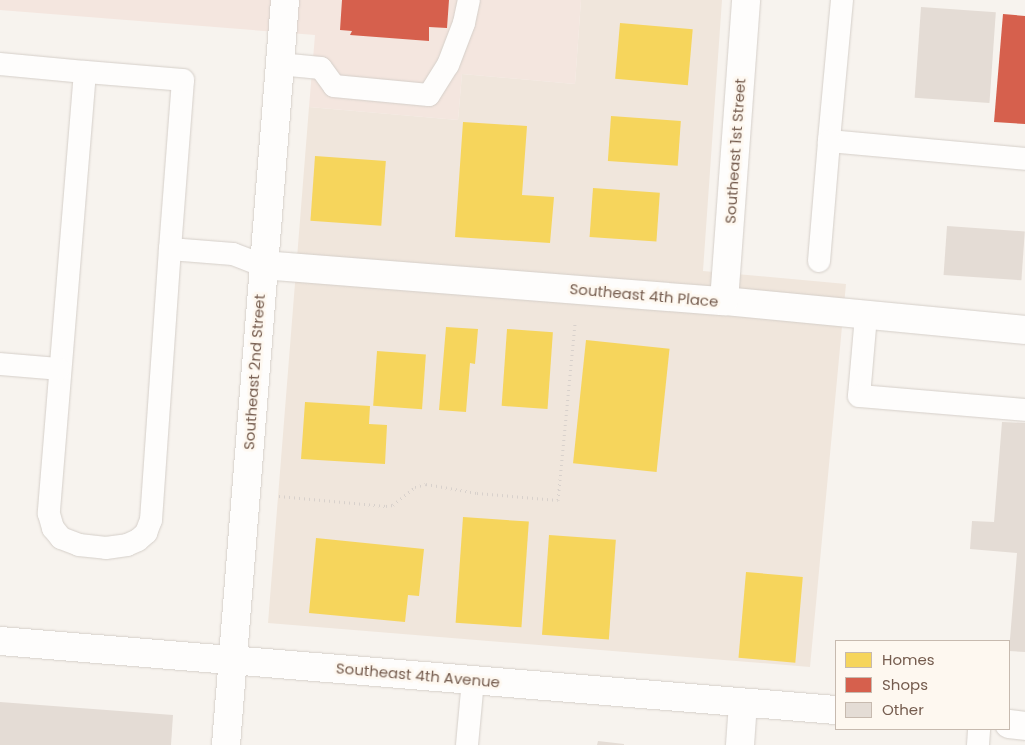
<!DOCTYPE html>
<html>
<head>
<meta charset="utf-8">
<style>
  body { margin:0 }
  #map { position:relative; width:1025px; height:745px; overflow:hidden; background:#f7f3ee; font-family:Poppins,sans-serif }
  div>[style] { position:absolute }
  .residential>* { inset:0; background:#f0e6dc }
  .commercial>* { inset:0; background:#f4e6df }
  .homes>* { inset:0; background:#f6d55c; transform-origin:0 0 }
  .shops>* { inset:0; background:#d6604d }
  .building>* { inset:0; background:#e4dcd5; transform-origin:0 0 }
  .path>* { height:3px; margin-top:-1.5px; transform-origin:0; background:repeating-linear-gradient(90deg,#d8d1cc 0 1px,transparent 0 5px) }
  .roads { filter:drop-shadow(0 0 1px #d5cfc9) drop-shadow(0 0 1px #d5cfc9) }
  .service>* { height:22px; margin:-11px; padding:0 11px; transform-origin:11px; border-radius:11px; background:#fefdfc }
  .minor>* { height:28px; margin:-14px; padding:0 14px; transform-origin:14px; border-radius:14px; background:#fefdfc }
  .tertiary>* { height:28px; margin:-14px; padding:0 14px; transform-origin:14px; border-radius:14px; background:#fefdfc }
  span { translate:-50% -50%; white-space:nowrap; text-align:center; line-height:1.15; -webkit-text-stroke:5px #fef8f0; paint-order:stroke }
  .street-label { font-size:15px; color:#755c4e }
  .legend { position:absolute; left:835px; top:640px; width:175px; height:90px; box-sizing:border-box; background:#fef8f0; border:1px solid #c7baaf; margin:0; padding:6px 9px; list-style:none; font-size:15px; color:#755c4e }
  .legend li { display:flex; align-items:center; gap:10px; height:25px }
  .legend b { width:25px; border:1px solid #c7baaf }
</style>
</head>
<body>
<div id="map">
  <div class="residential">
    <i style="clip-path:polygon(581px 0,722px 0,703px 271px,846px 284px,810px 667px,268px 623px,309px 107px,458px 120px,462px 74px,575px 84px)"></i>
  </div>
  <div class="commercial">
    <i style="clip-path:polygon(0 0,581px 0,575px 84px,462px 74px,458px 120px,309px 107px,315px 35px,0 10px)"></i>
  </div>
  <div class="homes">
    <i style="left:620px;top:23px;width:73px;height:56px;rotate:5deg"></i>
    <i style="left:611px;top:116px;width:70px;height:45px;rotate:4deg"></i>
    <i style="clip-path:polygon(463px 122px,527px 126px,522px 195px,554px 197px,550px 243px,455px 237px)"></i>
    <i style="left:315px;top:156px;width:71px;height:65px;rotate:4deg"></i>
    <i style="left:593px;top:188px;width:67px;height:49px;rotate:4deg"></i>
    <i style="clip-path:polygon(446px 327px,478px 329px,475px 364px,470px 363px,466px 412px,439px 410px)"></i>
    <i style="left:507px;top:329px;width:46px;height:77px;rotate:4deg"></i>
    <i style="left:586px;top:340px;width:84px;height:124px;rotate:6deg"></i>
    <i style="left:377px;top:351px;width:49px;height:55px;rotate:4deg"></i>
    <i style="clip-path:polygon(305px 402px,370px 406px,369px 424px,387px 425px,385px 464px,301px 459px)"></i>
    <i style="left:463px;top:517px;width:66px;height:106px;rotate:4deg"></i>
    <i style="left:549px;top:535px;width:67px;height:100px;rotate:4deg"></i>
    <i style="clip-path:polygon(316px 538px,424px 549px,419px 596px,408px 595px,405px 622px,309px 613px)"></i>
    <i style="left:746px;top:572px;width:57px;height:86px;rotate:5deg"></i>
  </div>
  <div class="shops">
    <i style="clip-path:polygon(342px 0,449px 0,447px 28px,429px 27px,429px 41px,350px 35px,352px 31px,340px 30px)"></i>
    <i style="clip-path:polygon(1003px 14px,1025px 16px,1025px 124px,994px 122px)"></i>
  </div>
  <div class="building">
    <i style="left:921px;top:7px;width:75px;height:91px;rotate:4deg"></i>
    <i style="left:947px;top:226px;width:78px;height:49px;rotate:4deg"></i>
    <i style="clip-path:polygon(1002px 422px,1025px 423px,1025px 652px,1009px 651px,1017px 553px,970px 549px,972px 521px,994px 522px)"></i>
    <i style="clip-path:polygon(0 702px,173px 715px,171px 745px,0 745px)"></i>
    <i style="clip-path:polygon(598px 741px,624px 744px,624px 745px,597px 745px)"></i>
  </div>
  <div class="path">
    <i style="left:279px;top:496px;width:107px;rotate:5.3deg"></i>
    <i style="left:386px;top:506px;width:7px;rotate:-8deg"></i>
    <i style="left:393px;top:505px;width:28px;rotate:-39deg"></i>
    <i style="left:415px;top:487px;width:11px;rotate:-15deg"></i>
    <i style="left:426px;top:484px;width:52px;rotate:10deg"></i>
    <i style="left:477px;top:493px;width:81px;rotate:4.9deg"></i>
    <i style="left:558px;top:500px;width:178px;rotate:-84.5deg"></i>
  </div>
  <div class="roads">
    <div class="service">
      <i style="left:842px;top:0;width:142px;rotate:95.3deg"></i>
      <i style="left:829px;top:141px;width:197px;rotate:5.2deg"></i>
      <i style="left:0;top:64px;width:85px;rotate:5.4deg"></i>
      <i style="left:279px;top:64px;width:42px;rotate:5.4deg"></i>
      <i style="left:321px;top:68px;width:22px;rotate:54deg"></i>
      <i style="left:334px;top:86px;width:95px;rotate:5.4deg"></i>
      <i style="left:429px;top:95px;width:36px;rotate:-58deg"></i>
      <i style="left:448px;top:65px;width:45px;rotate:-69.1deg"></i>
      <i style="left:464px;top:23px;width:24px;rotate:-78deg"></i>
      <i style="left:170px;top:249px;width:169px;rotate:-85.6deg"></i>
      <i style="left:183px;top:80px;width:98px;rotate:-175.3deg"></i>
      <i style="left:85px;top:72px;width:443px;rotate:94.7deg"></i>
      <i style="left:49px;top:514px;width:15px;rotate:74deg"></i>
      <i style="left:53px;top:528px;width:13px;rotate:51deg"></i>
      <i style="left:61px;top:538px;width:19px;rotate:21deg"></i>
      <i style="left:79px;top:545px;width:27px;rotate:6deg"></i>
      <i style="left:106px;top:548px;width:21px;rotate:-8deg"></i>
      <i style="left:127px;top:545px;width:12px;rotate:-24deg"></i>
      <i style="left:138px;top:540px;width:11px;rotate:-41deg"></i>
      <i style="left:146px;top:533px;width:14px;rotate:-69deg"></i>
      <i style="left:151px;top:520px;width:272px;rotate:-86deg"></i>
      <i style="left:170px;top:249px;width:63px;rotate:4.5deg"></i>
      <i style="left:233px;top:254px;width:31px;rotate:21deg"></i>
      <i style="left:819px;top:261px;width:120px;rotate:-85.2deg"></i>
      <i style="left:866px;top:316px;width:80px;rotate:95deg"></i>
      <i style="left:859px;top:396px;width:167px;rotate:4.8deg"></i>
      <i style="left:0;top:364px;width:59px;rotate:4.8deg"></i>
      <i style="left:467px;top:745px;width:65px;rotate:-84.7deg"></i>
      <i style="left:978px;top:745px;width:16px;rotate:-86deg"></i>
    </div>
    <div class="minor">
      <i style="left:262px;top:265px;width:463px;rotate:4.5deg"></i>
      <i style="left:724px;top:301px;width:302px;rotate:5.5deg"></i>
      <i style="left:724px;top:301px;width:302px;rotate:-85.8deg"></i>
      <i style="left:226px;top:745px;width:747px;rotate:-85.47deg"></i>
      <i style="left:740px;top:745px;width:42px;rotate:-85.9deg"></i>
    </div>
    <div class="tertiary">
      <i style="left:0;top:641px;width:839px;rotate:4.72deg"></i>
      <i style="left:1009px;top:724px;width:16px;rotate:7deg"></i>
    </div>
  </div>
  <div class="street-label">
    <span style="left:735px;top:151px;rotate:-86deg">Southeast 1st Street</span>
    <span style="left:644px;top:295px;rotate:5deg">Southeast 4th Place</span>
    <span style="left:254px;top:372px;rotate:-86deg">Southeast 2nd Street</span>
    <span style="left:418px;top:675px;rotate:5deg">Southeast 4th Avenue</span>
  </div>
  <ul class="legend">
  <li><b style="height:14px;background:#f6d55c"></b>Homes</li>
  <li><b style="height:14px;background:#d6604d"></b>Shops</li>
  <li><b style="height:14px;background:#e4dcd5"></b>Other</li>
  </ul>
</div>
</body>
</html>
